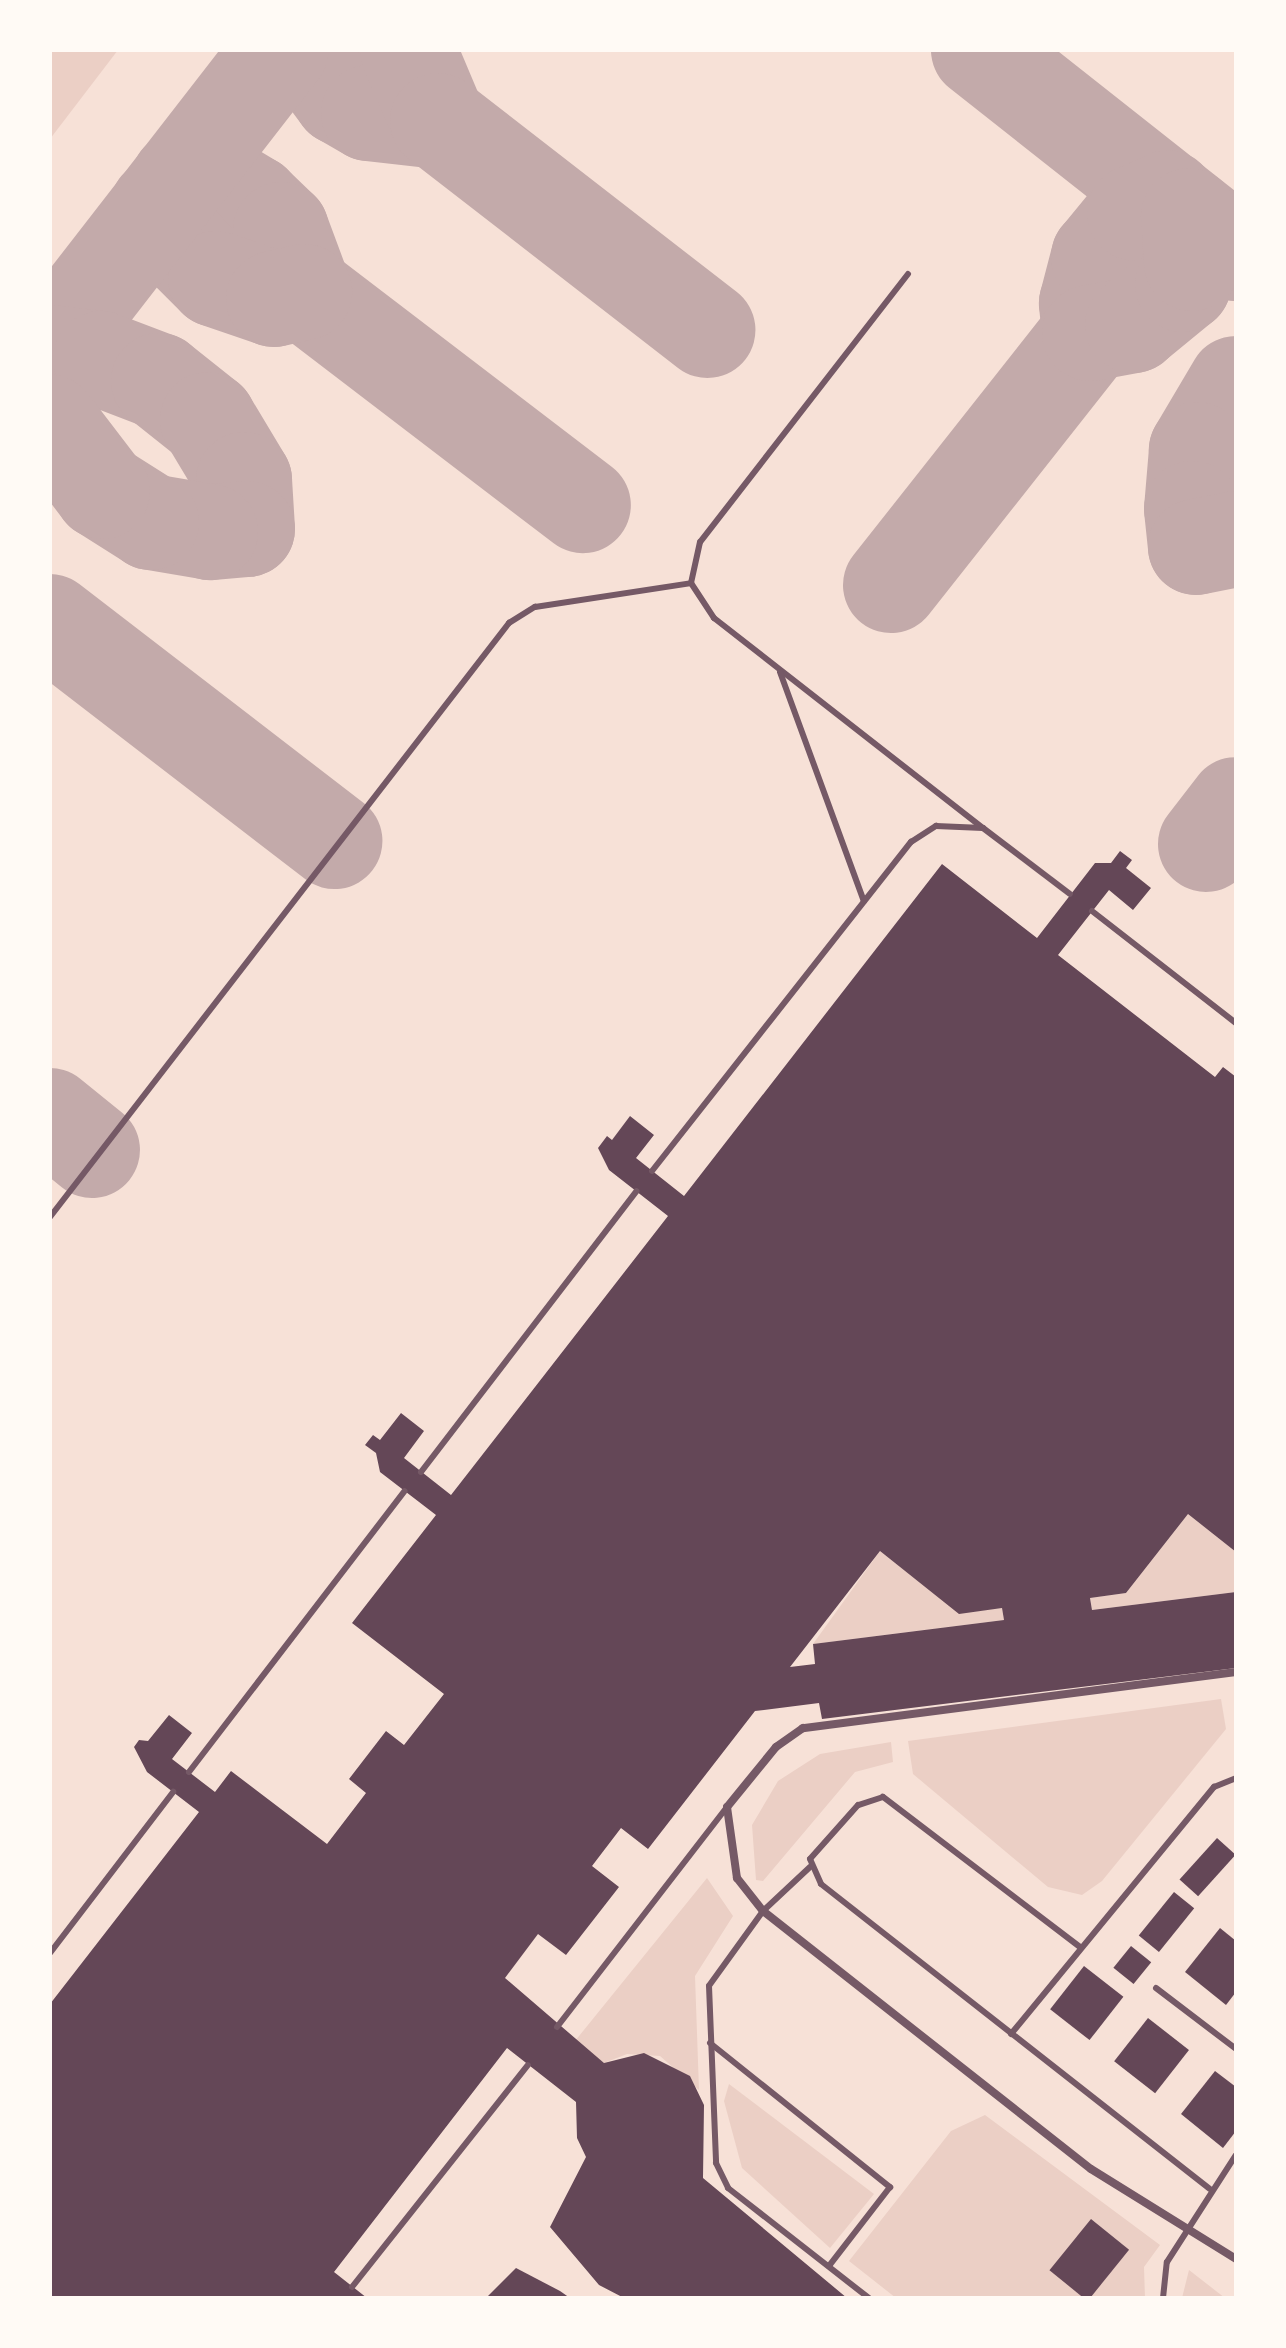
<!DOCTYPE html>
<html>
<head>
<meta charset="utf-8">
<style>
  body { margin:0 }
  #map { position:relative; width:1286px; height:2348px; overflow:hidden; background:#f7e1d7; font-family:"Source Sans 3",sans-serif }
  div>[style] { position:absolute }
  .green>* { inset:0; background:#ebcfc5 }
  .taxiway>* { height:96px; margin:-48px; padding:0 48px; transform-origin:48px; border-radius:48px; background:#c3aaaa }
  .building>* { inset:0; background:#644757; transform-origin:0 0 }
  .service>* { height:6px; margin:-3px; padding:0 3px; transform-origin:3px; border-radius:3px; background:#755966 }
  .minor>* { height:8px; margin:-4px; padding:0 4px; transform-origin:4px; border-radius:4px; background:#755966 }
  span { translate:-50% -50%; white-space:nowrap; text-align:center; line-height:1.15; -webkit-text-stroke:8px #fffaf5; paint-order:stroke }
  .frame { position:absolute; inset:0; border:52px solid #fffaf5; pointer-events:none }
</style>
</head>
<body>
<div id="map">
  <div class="green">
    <i style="clip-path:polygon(50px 50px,118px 50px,50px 139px)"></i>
    <i style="clip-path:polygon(1188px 1514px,1236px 1552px,1236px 1592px,1092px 1610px,1090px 1598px,1126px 1593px)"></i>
    <i style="clip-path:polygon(880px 1551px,959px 1613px,1002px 1608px,1004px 1620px,813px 1644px)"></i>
    <i style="clip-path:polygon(1221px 1699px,1226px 1729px,1102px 1881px,1082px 1895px,1048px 1887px,913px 1774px,908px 1741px)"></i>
    <i style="clip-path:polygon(891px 1742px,893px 1762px,855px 1772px,763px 1881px,756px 1880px,752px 1825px,778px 1781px,820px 1754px)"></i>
    <i style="clip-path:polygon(707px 1878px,733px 1916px,695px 1976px,699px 2090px,660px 2056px,627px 2054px,604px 2063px,575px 2041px)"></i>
    <i style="clip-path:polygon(729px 2084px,874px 2194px,830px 2248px,742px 2168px,724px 2101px)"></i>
    <i style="clip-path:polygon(985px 2115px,1160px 2245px,1144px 2267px,1145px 2298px,896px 2298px,849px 2261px,951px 2131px)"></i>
    <i style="clip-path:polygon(1189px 2270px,1225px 2298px,1182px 2298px)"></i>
  </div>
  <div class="taxiway">
    <i style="left:306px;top:50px;width:59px;rotate:53.3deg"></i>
    <i style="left:341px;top:97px;width:32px;rotate:30deg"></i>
    <i style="left:369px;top:113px;width:69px;rotate:6.6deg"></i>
    <i style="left:408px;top:50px;width:77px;rotate:67.1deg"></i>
    <i style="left:438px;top:121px;width:341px;rotate:37.8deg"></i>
    <i style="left:979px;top:50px;width:328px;rotate:38.3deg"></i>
    <i style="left:179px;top:180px;width:41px;rotate:4.2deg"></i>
    <i style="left:220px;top:183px;width:39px;rotate:31deg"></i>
    <i style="left:253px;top:203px;width:39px;rotate:44deg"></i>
    <i style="left:281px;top:230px;width:66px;rotate:69.6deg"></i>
    <i style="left:304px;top:292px;width:351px;rotate:37.4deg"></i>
    <i style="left:158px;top:207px;width:31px;rotate:63deg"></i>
    <i style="left:172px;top:235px;width:62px;rotate:45deg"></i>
    <i style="left:216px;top:279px;width:61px;rotate:19deg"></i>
    <i style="left:274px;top:299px;width:31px;rotate:-13deg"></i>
    <i style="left:1090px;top:333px;width:30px;rotate:-96deg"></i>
    <i style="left:1087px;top:303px;width:48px;rotate:-75.4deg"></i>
    <i style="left:1099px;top:257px;width:57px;rotate:-50.7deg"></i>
    <i style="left:1135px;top:213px;width:36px;rotate:-24deg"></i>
    <i style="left:50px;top:347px;width:376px;rotate:-52.2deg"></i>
    <i style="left:50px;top:353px;width:51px;rotate:6.7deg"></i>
    <i style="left:101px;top:359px;width:62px;rotate:20.8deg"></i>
    <i style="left:159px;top:381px;width:63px;rotate:38.5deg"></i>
    <i style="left:208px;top:420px;width:70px;rotate:59deg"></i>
    <i style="left:244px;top:480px;width:49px;rotate:86.5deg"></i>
    <i style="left:247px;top:529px;width:37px;rotate:175deg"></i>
    <i style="left:210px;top:532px;width:60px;rotate:-170.4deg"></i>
    <i style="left:151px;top:522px;width:58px;rotate:-147.7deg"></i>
    <i style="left:102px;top:491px;width:86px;rotate:-127.4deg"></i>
    <i style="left:1236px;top:384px;width:77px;rotate:120.6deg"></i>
    <i style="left:1197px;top:450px;width:59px;rotate:94.8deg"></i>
    <i style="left:1192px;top:509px;width:38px;rotate:84deg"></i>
    <i style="left:1196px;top:547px;width:41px;rotate:-11.3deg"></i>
    <i style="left:891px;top:585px;width:321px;rotate:-51.7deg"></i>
    <i style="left:1090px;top:333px;width:44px;rotate:-10.5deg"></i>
    <i style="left:1133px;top:325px;width:65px;rotate:-39.4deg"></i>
    <i style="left:1183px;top:284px;width:23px;rotate:-67deg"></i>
    <i style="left:1192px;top:263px;width:47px;rotate:-93.7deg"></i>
    <i style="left:50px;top:622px;width:359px;rotate:37.6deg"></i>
    <i style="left:1206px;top:844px;width:49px;rotate:-52.4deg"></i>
    <i style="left:50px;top:1116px;width:54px;rotate:39deg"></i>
  </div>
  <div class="building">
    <i style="clip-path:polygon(evenodd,1120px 851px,1132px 860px,1126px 868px,1151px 888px,1133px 910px,1109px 890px,1058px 955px,1215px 1077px,1223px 1067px,1236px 1077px,1236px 1552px,1188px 1514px,1126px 1593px,1090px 1598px,1092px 1610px,1236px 1592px,1236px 1668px,822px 1719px,819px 1703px,755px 1711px,648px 1849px,621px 1828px,592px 1866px,619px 1887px,566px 1955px,538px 1934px,505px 1978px,604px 2063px,644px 2053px,690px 2076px,704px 2105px,703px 2178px,847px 2298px,624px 2298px,599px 2285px,550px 2227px,586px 2157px,577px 2138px,576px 2102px,507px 2048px,334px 2272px,367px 2298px,50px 2298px,50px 2004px,199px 1812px,147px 1772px,134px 1747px,139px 1740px,148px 1741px,169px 1715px,192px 1733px,172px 1759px,215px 1792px,231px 1771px,327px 1844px,366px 1793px,349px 1779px,386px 1731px,404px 1745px,444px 1694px,352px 1623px,436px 1515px,380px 1472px,376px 1453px,365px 1445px,373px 1435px,380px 1440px,401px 1413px,424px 1431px,404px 1458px,451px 1495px,668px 1216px,609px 1170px,598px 1148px,607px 1136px,612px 1140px,630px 1116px,654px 1135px,636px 1158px,684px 1196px,942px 864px,1037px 938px,1095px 863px,1111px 863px,1120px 851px,880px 1551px,959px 1614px,1002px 1608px,1004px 1620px,813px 1644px,815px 1664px,790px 1667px,880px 1551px)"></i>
    <i style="left:1217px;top:1838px;width:25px;height:56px;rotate:42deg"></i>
    <i style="left:1174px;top:1892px;width:26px;height:56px;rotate:39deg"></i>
    <i style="clip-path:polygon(1220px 1928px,1236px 1941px,1236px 1992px,1226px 2005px,1185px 1972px)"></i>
    <i style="left:1131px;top:1946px;width:26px;height:28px;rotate:39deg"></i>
    <i style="left:1084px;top:1966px;width:50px;height:55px;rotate:38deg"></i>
    <i style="left:1148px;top:2018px;width:52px;height:55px;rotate:38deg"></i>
    <i style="clip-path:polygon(1215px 2071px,1236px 2087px,1236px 2131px,1223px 2148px,1181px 2114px)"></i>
    <i style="left:1091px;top:2219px;width:49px;height:66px;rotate:39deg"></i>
    <i style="clip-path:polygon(516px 2268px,560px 2291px,570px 2298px,486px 2298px)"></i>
  </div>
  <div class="service">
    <i style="left:908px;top:274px;width:339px;rotate:127.8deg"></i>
    <i style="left:700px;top:542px;width:42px;rotate:102.4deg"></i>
    <i style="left:691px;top:583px;width:42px;rotate:56.7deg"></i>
    <i style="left:714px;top:618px;width:341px;rotate:38deg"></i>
    <i style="left:780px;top:672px;width:244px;rotate:69.9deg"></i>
    <i style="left:1092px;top:911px;width:182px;rotate:37.9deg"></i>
    <i style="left:652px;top:1171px;width:419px;rotate:-51.8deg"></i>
    <i style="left:911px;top:842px;width:30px;rotate:-33deg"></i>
    <i style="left:936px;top:826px;width:47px;rotate:2.4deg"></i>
    <i style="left:983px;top:828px;width:109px;rotate:37.2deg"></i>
    <i style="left:50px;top:1217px;width:751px;rotate:-52.31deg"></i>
    <i style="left:509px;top:623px;width:31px;rotate:-32deg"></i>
    <i style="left:535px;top:607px;width:158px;rotate:-8.7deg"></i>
    <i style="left:421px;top:1472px;width:354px;rotate:-52.5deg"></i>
    <i style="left:189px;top:1772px;width:354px;rotate:-52.5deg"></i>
    <i style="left:810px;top:1867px;width:64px;rotate:136.9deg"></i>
    <i style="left:763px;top:1911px;width:92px;rotate:125.8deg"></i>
    <i style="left:709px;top:1986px;width:177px;rotate:87.7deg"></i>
    <i style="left:716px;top:2163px;width:28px;rotate:64deg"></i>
    <i style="left:728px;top:2188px;width:179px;rotate:38deg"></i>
    <i style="left:1080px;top:1947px;width:248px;rotate:-142.7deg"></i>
    <i style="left:883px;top:1797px;width:26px;rotate:162deg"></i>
    <i style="left:858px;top:1805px;width:72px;rotate:131.6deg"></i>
    <i style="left:810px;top:1859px;width:27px;rotate:66deg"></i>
    <i style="left:821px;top:1884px;width:494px;rotate:38.1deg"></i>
    <i style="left:50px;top:1953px;width:203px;rotate:-52.6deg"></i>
    <i style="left:1156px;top:1988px;width:101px;rotate:37.3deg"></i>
    <i style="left:557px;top:2027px;width:278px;rotate:-52.3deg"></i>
    <i style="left:1011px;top:2034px;width:320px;rotate:-50.6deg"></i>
    <i style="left:1214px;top:1787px;width:24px;rotate:-22deg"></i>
    <i style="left:710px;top:2043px;width:231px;rotate:38.7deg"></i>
    <i style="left:890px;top:2187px;width:100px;rotate:127.7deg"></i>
    <i style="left:352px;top:2287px;width:283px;rotate:-51.6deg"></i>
    <i style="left:1163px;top:2298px;width:36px;rotate:-84deg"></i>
    <i style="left:1167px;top:2262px;width:127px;rotate:-57.2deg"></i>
  </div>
  <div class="minor">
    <i style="left:1236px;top:1672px;width:437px;rotate:172.6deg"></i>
    <i style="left:803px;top:1728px;width:33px;rotate:145deg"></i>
    <i style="left:776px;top:1747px;width:77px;rotate:129.2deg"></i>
    <i style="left:727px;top:1807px;width:72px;rotate:82deg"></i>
    <i style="left:737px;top:1878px;width:42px;rotate:51.8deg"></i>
    <i style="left:763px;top:1911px;width:417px;rotate:38.2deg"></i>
    <i style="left:1091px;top:2169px;width:171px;rotate:31.8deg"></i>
  </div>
  <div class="frame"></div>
</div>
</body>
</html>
